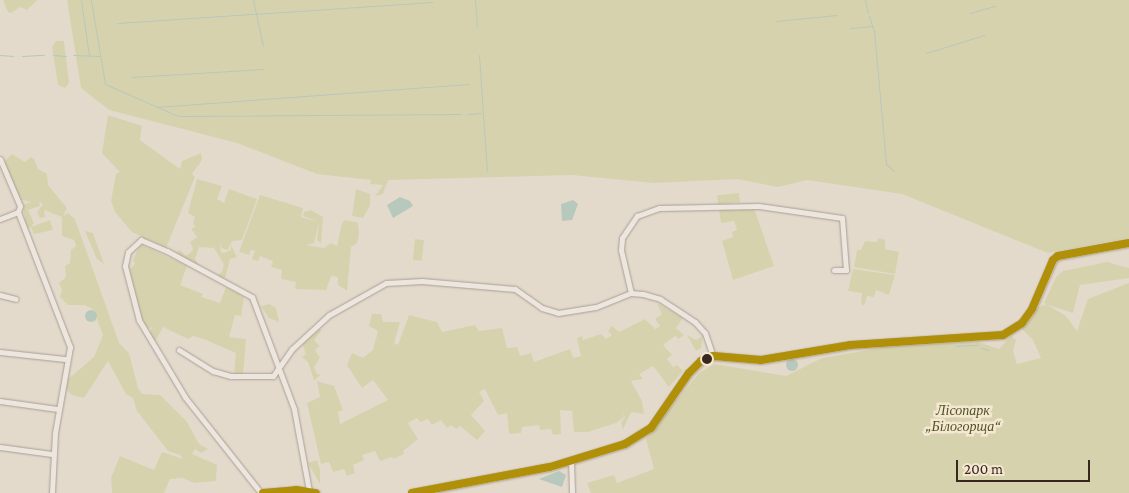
<!DOCTYPE html>
<html>
<head>
<meta charset="utf-8">
<style>
  body { margin:0 }
  #map { position:relative; width:1129px; height:493px; overflow:hidden; background:#e4dacc; font-family:"Crimson Pro",serif }
  div>[style] { position:absolute }
  .green>* { inset:0; background:#d7d2ae; transform-origin:0 0 }
  .water>* { inset:0; background:#b7c8bc }
  .round { border-radius:50% }
  .stream>* { height:1px; margin:-0.5px; padding:0 0.5px; transform-origin:0.5px; border-radius:0.5px; background:#b7c8bc }
  .roads { filter:drop-shadow(0 0 1px #a99f95) drop-shadow(0 0 1px #a99f95) }
  .street>* { height:5px; margin:-2.5px; padding:0 2.5px; transform-origin:2.5px; border-radius:2.5px; background:#ece6de }
  .secondary>* { height:7px; margin:-3.5px; padding:0 3.5px; transform-origin:3.5px; border-radius:3.5px; background:#ece6de }
  .bus-1>* { height:8px; margin:-4px; padding:0 4px; transform-origin:4px; border-radius:4px; background:#b09009 }
  .dots>* { width:14px; height:14px; translate:-50% -50%; box-sizing:border-box; border:2px solid #f5e7d1; border-radius:50% }
  span { translate:-50% -50%; white-space:nowrap; text-align:center; line-height:1.15; -webkit-text-stroke:5px #f5e7d1; paint-order:stroke }
  .park-label { font-size:14px; color:#4d5424; font-style:italic }
  .scale { position:absolute; left:956px; top:460px; width:134px; height:22px; box-sizing:border-box; border:2px solid #38271d; border-top:0; padding-left:6px; font-size:15px; line-height:18px; white-space:nowrap; color:#38271d; -webkit-text-stroke:4px #f5e7d1; paint-order:stroke }
</style>
</head>
<body>
<div id="map">
  <div class="green">
    <i style="clip-path:polygon(3px 0,37px 0,27px 10px,20px 7px,11px 13px,8px 12px)"></i>
    <i style="clip-path:polygon(67px 0,1129px 0,1129px 238px,1048px 253px,902px 194px,807px 180px,778px 187px,737px 179px,654px 183px,572px 175px,388px 180px,383px 194px,375px 196px,383px 185px,370px 184px,371px 180px,317px 174px,237px 143px,109px 110px,81px 88px)"></i>
    <i style="clip-path:polygon(56px 41px,64px 41px,69px 83px,65px 88px,58px 85px,52px 47px)"></i>
    <i style="clip-path:polygon(108px 115px,142px 126px,140px 140px,180px 169px,182px 161px,201px 153px,202px 160px,192px 174px,195px 177px,166px 248px,132px 232px,115px 212px,111px 201px,116px 174px,120px 172px,102px 153px)"></i>
    <i style="clip-path:polygon(12px 154px,25px 162px,31px 157px,34px 159px,38px 169px,47px 174px,48px 185px,67px 208px,63px 216px,68px 213px,75px 219px,119px 343px,129px 353px,138px 388px,142px 394px,160px 395px,187px 422px,199px 444px,208px 449px,201px 453px,195px 449px,192px 454px,217px 465px,216px 481px,194px 483px,183px 478px,170px 479px,164px 493px,112px 493px,111px 478px,120px 456px,154px 470px,162px 452px,183px 459px,180px 455px,168px 451px,137px 411px,133px 398px,126px 394px,108px 361px,84px 398px,72px 395px,67px 390px,67px 380px,94px 357px,103px 335px,93px 309px,84px 305px,68px 305px,60px 297px,62px 290px,59px 283px,66px 277px,65px 266px,70px 263px,71px 250px,76px 246px,74px 240px,62px 236px,62px 217px,44px 210px,45px 217px,40px 218px,37px 212px,43px 204px,39px 202px,40px 206px,28px 210px,34px 223px,30px 228px,26px 226px,23px 205px,31px 202px,18px 199px,4px 162px)"></i>
    <i style="clip-path:polygon(197px 179px,222px 186px,217px 199px,224px 203px,229px 189px,257px 199px,242px 240px,232px 241px,228px 250px,221px 248px,222px 243px,220px 246px,221px 252px,224px 253px,231px 250px,231px 245px,237px 257px,230px 259px,225px 278px,216px 276px,222px 272px,224px 264px,214px 248px,199px 247px,195px 259px,199px 266px,181px 258px,177px 252px,180px 250px,186px 256px,190px 253px,193px 249px,190px 242px,197px 237px,191px 229px,196px 226px,193px 224px,195px 217px,188px 213px)"></i>
    <i style="clip-path:polygon(356px 189px,370px 194px,370px 206px,363px 218px,352px 216px)"></i>
    <i style="left:739px;top:193px;width:9px;height:22px;rotate:84deg"></i>
    <i style="clip-path:polygon(260px 195px,303px 208px,301px 217px,319px 222px,303px 216px,304px 212px,311px 210px,323px 217px,321px 243px,317px 240px,319px 222px,314px 243px,306px 245px,324px 248px,331px 243px,337px 246px,342px 223px,345px 220px,358px 223px,359px 234px,357px 243px,351px 247px,347px 291px,338px 285px,338px 277px,331px 276px,326px 290px,295px 289px,296px 282px,281px 279px,282px 270px,271px 267px,273px 261px,260px 256px,258px 261px,252px 259px,255px 251px,251px 250px,249px 255px,239px 252px)"></i>
    <i style="clip-path:polygon(754px 208px,774px 266px,733px 280px,722px 241px,733px 237px,732px 232px,737px 230px,734px 221px,721px 223px,719px 210px)"></i>
    <i style="clip-path:polygon(50px 220px,53px 230px,34px 234px,31px 227px)"></i>
    <i style="clip-path:polygon(85px 231px,93px 233px,104px 264px,97px 259px)"></i>
    <i style="clip-path:polygon(879px 238px,885px 240px,885px 249px,899px 252px,895px 274px,854px 267px,857px 250px,861px 250px,865px 241px,876px 242px)"></i>
    <i style="left:415px;top:239px;width:9px;height:21px;rotate:6deg"></i>
    <i style="clip-path:polygon(140px 244px,187px 266px,180px 285px,203px 294px,201px 297px,220px 303px,226px 287px,244px 297px,241px 316px,235px 315px,229px 337px,246px 339px,243px 375px,234px 375px,236px 353px,204px 339px,193px 336px,188px 339px,163px 327px,155px 342px,150px 334px,152px 327px,147px 329px,142px 323px,128px 271px,135px 264px,133px 260px)"></i>
    <i style="clip-path:polygon(1107px 262px,1129px 268px,1129px 278px,1080px 285px,1073px 313px,1048px 305px,1066px 316px,1077px 331px,1088px 299px,1129px 283px,1129px 493px,591px 493px,587px 483px,614px 475px,617px 483px,654px 469px,646px 439px,698px 374px,714px 364px,786px 376px,822px 358px,886px 347px,978px 342px,999px 349px,1011px 336px,1016px 340px,1013px 351px,1017px 364px,1041px 358px,1033px 340px,1022px 329px,1031px 310px,1047px 304px,1044px 303px,1056px 277px,1063px 271px)"></i>
    <i style="clip-path:polygon(853px 269px,895px 275px,889px 295px,876px 290px,874px 297px,867px 296px,864px 306px,861px 304px,862px 293px,848px 291px)"></i>
    <i style="clip-path:polygon(657px 303px,683px 318px,676px 328px,684px 335px,679px 339px,675px 336px,663px 345px,672px 355px,667px 359px,673px 367px,677px 365px,683px 371px,669px 387px,653px 366px,639px 374px,643px 379px,631px 381px,642px 401px,644px 414px,631px 412px,623px 429px,621px 423px,625px 417px,623px 413px,624px 417px,616px 423px,588px 432px,574px 432px,572px 411px,560px 410px,561px 434px,553px 435px,551px 429px,540px 430px,539px 425px,522px 427px,521px 433px,509px 434px,507px 413px,498px 415px,485px 389px,479px 392px,484px 401px,471px 415px,485px 431px,477px 440px,460px 426px,456px 429px,451px 425px,447px 428px,441px 420px,432px 425px,428px 419px,420px 422px,417px 418px,408px 423px,418px 439px,403px 451px,404px 454px,393px 459px,392px 457px,380px 461px,375px 451px,362px 455px,364px 460px,353px 465px,355px 473px,347px 476px,344px 469px,333px 472px,329px 462px,321px 464px,307px 403px,320px 397px,317px 381px,334px 386px,343px 410px,338px 412px,340px 424px,388px 400px,373px 380px,362px 388px,347px 365px,352px 353px,363px 358px,373px 350px,378px 331px,369px 326px,372px 314px,381px 314px,383px 322px,400px 322px,394px 343px,398px 345px,409px 315px,437px 322px,442px 332px,475px 325px,479px 331px,502px 328px,507px 348px,517px 347px,520px 356px,531px 353px,534px 362px,570px 349px,573px 358px,581px 356px,577px 338px,582px 336px,583px 340px,601px 334px,606px 339px,612px 335px,608px 331px,612px 326px,619px 332px,645px 319px,655px 329px,660px 326px,655px 319px,662px 314px)"></i>
    <i style="clip-path:polygon(269px 304px,276px 308px,279px 322px,269px 318px,261px 306px)"></i>
    <i style="clip-path:polygon(315px 328px,322px 330px,314px 340px,320px 346px,315px 350px,320px 358px,314px 367px,317px 374px,321px 375px,314px 380px,308px 362px,302px 357px,306px 354px,302px 343px)"></i>
    <i style="clip-path:polygon(687px 335px,696px 340px,703px 336px,701px 348px,696px 351px)"></i>
    <i style="clip-path:polygon(317px 460px,320px 470px,320px 484px,308px 463px)"></i>
  </div>
  <div class="water">
    <i style="clip-path:polygon(400px 197px,410px 201px,413px 206px,393px 218px,387px 205px)"></i>
    <i style="clip-path:polygon(573px 200px,578px 204px,572px 220px,562px 221px,561px 204px)"></i>
    <i class="round" style="left:85px;top:310px;width:12px;height:12px"></i>
    <i class="round" style="left:786px;top:359px;width:12px;height:12px"></i>
    <i style="clip-path:polygon(559px 471px,566px 475px,562px 487px,539px 479px)"></i>
  </div>
  <div class="stream">
    <i style="left:81px;top:0;width:57px;rotate:81.9deg"></i>
    <i style="left:91px;top:0;width:85px;rotate:80.5deg"></i>
    <i style="left:105px;top:84px;width:80px;rotate:23.7deg"></i>
    <i style="left:178px;top:116px;width:283px;rotate:-0.4deg"></i>
    <i style="left:253px;top:0;width:47px;rotate:77.7deg"></i>
    <i style="left:475px;top:0;width:27px;rotate:86deg"></i>
    <i style="left:865px;top:0;width:13px;rotate:77deg"></i>
    <i style="left:970px;top:13px;width:26px;rotate:-16deg"></i>
    <i style="left:869px;top:16px;width:16px;rotate:72deg"></i>
    <i style="left:874px;top:31px;width:134px;rotate:84.8deg"></i>
    <i style="left:886px;top:164px;width:11px;rotate:41deg"></i>
    <i style="left:776px;top:21px;width:61px;rotate:-5.6deg"></i>
    <i style="left:117px;top:23px;width:316px;rotate:-3.8deg"></i>
    <i style="left:850px;top:28px;width:23px;rotate:-5deg"></i>
    <i style="left:926px;top:53px;width:61px;rotate:-17.2deg"></i>
    <i style="left:0;top:55px;width:13px;rotate:4deg"></i>
    <i style="left:53px;top:55px;width:13px;rotate:4deg"></i>
    <i style="left:73px;top:55px;width:26px;rotate:2deg"></i>
    <i style="left:479px;top:55px;width:116px;rotate:86.1deg"></i>
    <i style="left:22px;top:56px;width:22px;rotate:-3deg"></i>
    <i style="left:132px;top:77px;width:132px;rotate:-3.5deg"></i>
    <i style="left:156px;top:107px;width:314px;rotate:-4.2deg"></i>
    <i style="left:468px;top:114px;width:13px;rotate:-4deg"></i>
    <i style="left:956px;top:346px;width:22px;rotate:-3deg"></i>
    <i style="left:981px;top:348px;width:8px;rotate:14deg"></i>
    <i style="left:659px;top:423px;width:19px;rotate:-55deg"></i>
  </div>
  <div class="roads">
    <div class="street">
      <i style="left:0;top:159px;width:51px;rotate:66.9deg"></i>
      <i style="left:20px;top:206px;width:6px;rotate:108deg"></i>
      <i style="left:0;top:219px;width:19px;rotate:-21deg"></i>
      <i style="left:18px;top:212px;width:145px;rotate:68.9deg"></i>
      <i style="left:70px;top:347px;width:87px;rotate:99.9deg"></i>
      <i style="left:55px;top:433px;width:60px;rotate:92.9deg"></i>
      <i style="left:631px;top:293px;width:44px;rotate:-103.1deg"></i>
      <i style="left:621px;top:250px;width:12px;rotate:-85deg"></i>
      <i style="left:622px;top:238px;width:27px;rotate:-56deg"></i>
      <i style="left:637px;top:216px;width:23px;rotate:-20deg"></i>
      <i style="left:659px;top:208px;width:100px;rotate:-1.1deg"></i>
      <i style="left:759px;top:206px;width:84px;rotate:8.2deg"></i>
      <i style="left:842px;top:218px;width:52px;rotate:85.6deg"></i>
      <i style="left:846px;top:270px;width:12px;rotate:180deg"></i>
      <i style="left:0;top:295px;width:16px;rotate:14deg"></i>
      <i style="left:179px;top:350px;width:40px;rotate:32deg"></i>
      <i style="left:213px;top:371px;width:19px;rotate:16deg"></i>
      <i style="left:231px;top:376px;width:42px"></i>
      <i style="left:273px;top:376px;width:33px;rotate:-55deg"></i>
      <i style="left:292px;top:349px;width:50px;rotate:-42.6deg"></i>
      <i style="left:329px;top:315px;width:65px;rotate:-29.3deg"></i>
      <i style="left:386px;top:283px;width:36px;rotate:-3deg"></i>
      <i style="left:422px;top:281px;width:93px;rotate:4.9deg"></i>
      <i style="left:515px;top:289px;width:33px;rotate:35deg"></i>
      <i style="left:542px;top:308px;width:17px;rotate:17deg"></i>
      <i style="left:558px;top:313px;width:38px;rotate:-9deg"></i>
      <i style="left:596px;top:307px;width:38px;rotate:-22deg"></i>
      <i style="left:631px;top:293px;width:12px;rotate:5deg"></i>
      <i style="left:643px;top:294px;width:18px;rotate:16deg"></i>
      <i style="left:660px;top:299px;width:42px;rotate:33.3deg"></i>
      <i style="left:695px;top:322px;width:15px;rotate:48deg"></i>
      <i style="left:705px;top:333px;width:24px;rotate:71deg"></i>
      <i style="left:0;top:352px;width:65px;rotate:6.1deg"></i>
      <i style="left:0;top:401px;width:58px;rotate:8deg"></i>
      <i style="left:0;top:447px;width:52px;rotate:7.7deg"></i>
      <i style="left:571px;top:462px;width:31px;rotate:88deg"></i>
      <i style="left:261px;top:493px;width:122px;rotate:-128.4deg"></i>
      <i style="left:185px;top:397px;width:90px;rotate:-120.9deg"></i>
      <i style="left:139px;top:320px;width:56px;rotate:-104.5deg"></i>
      <i style="left:125px;top:266px;width:14px;rotate:-78deg"></i>
      <i style="left:128px;top:252px;width:18px;rotate:-43deg"></i>
      <i style="left:141px;top:240px;width:28px;rotate:23deg"></i>
      <i style="left:167px;top:251px;width:97px;rotate:28.4deg"></i>
      <i style="left:252px;top:297px;width:120px;rotate:69.4deg"></i>
      <i style="left:294px;top:409px;width:83px;rotate:79.6deg"></i>
    </div>
    <div class="secondary">
      <i style="left:263px;top:493px;width:33px;rotate:-5deg"></i>
      <i style="left:296px;top:490px;width:20px;rotate:9deg"></i>
      <i style="left:412px;top:493px;width:140px;rotate:-10.7deg"></i>
      <i style="left:550px;top:467px;width:78px;rotate:-17deg"></i>
      <i style="left:625px;top:444px;width:31px;rotate:-32deg"></i>
      <i style="left:651px;top:428px;width:67px;rotate:-55.4deg"></i>
      <i style="left:689px;top:373px;width:17px;rotate:-45deg"></i>
      <i style="left:701px;top:361px;width:13px;rotate:-23deg"></i>
      <i style="left:713px;top:356px;width:48px;rotate:4.8deg"></i>
      <i style="left:761px;top:360px;width:91px;rotate:-9.5deg"></i>
      <i style="left:851px;top:345px;width:152px;rotate:-3.8deg"></i>
      <i style="left:1003px;top:335px;width:22px;rotate:-32deg"></i>
      <i style="left:1022px;top:323px;width:17px;rotate:-54deg"></i>
      <i style="left:1032px;top:309px;width:53px;rotate:-66.8deg"></i>
      <i style="left:1053px;top:260px;width:6px;rotate:-39deg"></i>
      <i style="left:1058px;top:256px;width:72px;rotate:-10.4deg"></i>
    </div>
  </div>
  <div class="bus-1">
    <i style="left:263px;top:493px;width:33px;rotate:-5deg"></i>
    <i style="left:296px;top:490px;width:20px;rotate:9deg"></i>
    <i style="left:412px;top:493px;width:140px;rotate:-10.7deg"></i>
    <i style="left:550px;top:467px;width:78px;rotate:-17deg"></i>
    <i style="left:625px;top:444px;width:31px;rotate:-32deg"></i>
    <i style="left:651px;top:428px;width:67px;rotate:-55.4deg"></i>
    <i style="left:689px;top:373px;width:17px;rotate:-45deg"></i>
    <i style="left:701px;top:361px;width:13px;rotate:-23deg"></i>
    <i style="left:713px;top:356px;width:48px;rotate:4.8deg"></i>
    <i style="left:761px;top:360px;width:91px;rotate:-9.5deg"></i>
    <i style="left:851px;top:345px;width:152px;rotate:-3.8deg"></i>
    <i style="left:1003px;top:335px;width:22px;rotate:-32deg"></i>
    <i style="left:1022px;top:323px;width:17px;rotate:-54deg"></i>
    <i style="left:1032px;top:309px;width:53px;rotate:-66.8deg"></i>
    <i style="left:1053px;top:260px;width:6px;rotate:-39deg"></i>
    <i style="left:1058px;top:256px;width:72px;rotate:-10.4deg"></i>
  </div>
  <div class="dots">
    <i style="left:707px;top:359px;background:#38271d"></i>
  </div>
  <div class="park-label">
    <span style="left:963px;top:418px">Лісопарк<br>„Білогорща“</span>
  </div>
  <div class="scale">200 m</div>
</div>
</body>
</html>
